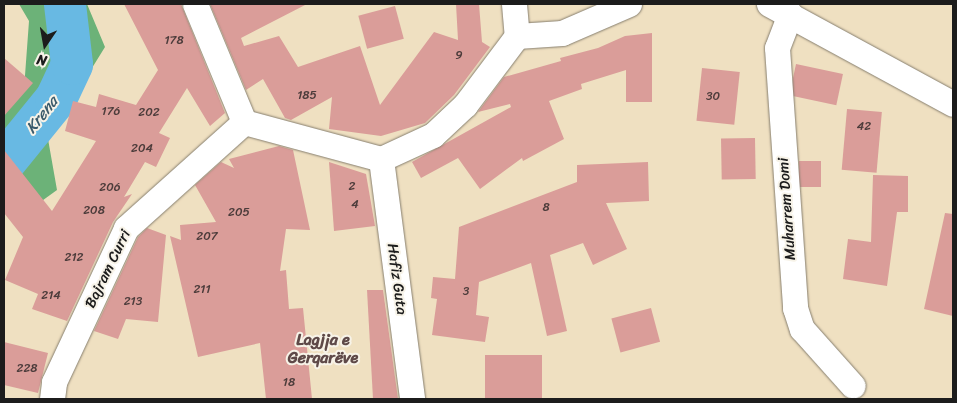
<!DOCTYPE html>
<html>
<head>
<meta charset="utf-8">
<style>
  body { margin:0 }
  #map { position:relative; width:957px; height:403px; overflow:hidden; background:#efe0c1; font-family:Sriracha,sans-serif }
  div>[style] { position:absolute }
  .forest>* { inset:0; background:#6cb278 }
  .river>* { height:42px; margin:-21px; padding:0 21px; transform-origin:21px; border-radius:21px; background:#68b9e3 }
  .building>* { inset:0; background:#da9d99; transform-origin:0 0 }
  .roads { filter:drop-shadow(0 0 1px #867e6e) drop-shadow(0 0 1px #867e6e) }
  .minor>* { height:25px; margin:-12.5px; padding:0 12.5px; transform-origin:12.5px; border-radius:12.5px; background:#fff }
  span { translate:-50% -50%; white-space:nowrap; text-align:center; line-height:1.15; -webkit-text-stroke:4px #f7f3e8; paint-order:stroke }
  .number-label { font-size:12px; color:#4c3c3b }
  .number-label span { -webkit-text-stroke-width:0 }
  .street-label { font-size:15px; color:#1c1c1c }
  .water-label { font-size:16px; color:#3a5b6c; font-style:italic }
  .neighbourhood-label { font-size:16px; color:#5e4948; font-weight:700 }
  .frame { position:absolute; inset:0; border:5px solid #1c1c1c; pointer-events:none }
  .north { position:absolute; left:20px; top:20px; width:50px; height:50px; -webkit-text-stroke:4px #f7f3e8; paint-order:stroke; rotate:192deg; font-size:14px; font-weight:700; line-height:20px; text-align:center; color:#1c1c1c }
  .north::after { content:''; display:block; margin:auto; width:18px; height:22px; background:#1c1c1c; clip-path:polygon(50% 0,100% 100%,50% 72%,0 100%) }
</style>
</head>
<body>
<div id="map">
  <div class="forest">
    <i style="clip-path:polygon(19px 4px,87px 4px,105px 47px,48px 139px,57px 190px,39px 203px,10px 182px,4px 189px,4px 115px,24px 89px,29px 21px)"></i>
  </div>
  <div class="river">
    <i style="left:4px;top:163px;width:82px;rotate:-50.9deg"></i>
    <i style="left:56px;top:99px;width:38px;rotate:-65deg"></i>
    <i style="left:72px;top:64px;width:60px;rotate:-96.7deg"></i>
  </div>
  <div class="building">
    <i style="clip-path:polygon(124px 4px,181px 4px,225px 113px,210px 126px,187px 88px,159px 133px,170px 138px,156px 167px,145px 162px,124px 197px,132px 194px,113px 222px,67px 321px,32px 309px,38px 294px,5px 280px,23px 237px,4px 213px,4px 150px,52px 211px,96px 141px,65px 131px,73px 101px,96px 107px,99px 94px,136px 105px,158px 70px)"></i>
    <i style="clip-path:polygon(210px 4px,307px 4px,241px 38px,244px 46px,279px 36px,298px 67px,360px 46px,380px 105px,434px 32px,458px 40px,456px 4px,479px 4px,482px 42px,490px 47px,454px 95px,425px 123px,381px 136px,329px 129px,332px 97px,291px 120px,285px 118px,263px 79px,246px 90px)"></i>
    <i style="left:395px;top:6px;width:34px;height:38px;rotate:75deg"></i>
    <i style="clip-path:polygon(652px 33px,652px 102px,626px 102px,626px 70px,581px 84px,582px 89px,549px 101px,564px 139px,523px 161px,522px 158px,480px 189px,458px 158px,421px 178px,412px 162px,511px 107px,510px 104px,478px 112px,504px 77px,561px 61px,560px 58px,598px 48px,625px 36px)"></i>
    <i style="clip-path:polygon(4px 58px,33px 83px,4px 116px)"></i>
    <i style="left:796px;top:64px;width:48px;height:32px;rotate:12deg"></i>
    <i style="left:702px;top:68px;width:38px;height:53px;rotate:6deg"></i>
    <i style="left:847px;top:109px;width:35px;height:61px;rotate:5deg"></i>
    <i style="left:755px;top:138px;width:41px;height:34px;rotate:89deg"></i>
    <i style="clip-path:polygon(279px 146px,293px 150px,310px 230px,286px 229px,280px 271px,286px 270px,289px 309px,303px 308px,312px 399px,266px 399px,260px 343px,198px 357px,170px 236px,181px 240px,180px 225px,216px 222px,195px 185px,221px 162px,234px 168px,229px 159px)"></i>
    <i style="left:799px;top:161px;width:22px;height:26px"></i>
    <i style="clip-path:polygon(329px 162px,366px 174px,375px 226px,334px 231px)"></i>
    <i style="clip-path:polygon(648px 162px,649px 201px,606px 203px,627px 249px,593px 265px,583px 243px,550px 255px,567px 331px,547px 336px,531px 263px,479px 282px,476px 315px,489px 317px,485px 342px,432px 335px,437px 299px,431px 298px,433px 277px,455px 279px,459px 227px,577px 182px,577px 165px)"></i>
    <i style="clip-path:polygon(873px 175px,908px 176px,908px 212px,897px 212px,887px 286px,843px 279px,848px 239px,871px 242px)"></i>
    <i style="clip-path:polygon(945px 213px,953px 214px,953px 316px,924px 309px)"></i>
    <i style="clip-path:polygon(147px 228px,166px 235px,158px 322px,126px 319px,118px 339px,94px 331px,138px 237px)"></i>
    <i style="clip-path:polygon(367px 290px,383px 290px,398px 399px,373px 399px)"></i>
    <i style="left:651px;top:308px;width:35px;height:41px;rotate:75deg"></i>
    <i style="clip-path:polygon(4px 342px,48px 353px,38px 393px,4px 385px)"></i>
    <i style="left:485px;top:355px;width:57px;height:44px"></i>
  </div>
  <div class="roads">
    <div class="minor">
      <i style="left:195px;top:4px;width:128px;rotate:67.4deg"></i>
      <i style="left:244px;top:122px;width:142px;rotate:15.1deg"></i>
      <i style="left:514px;top:4px;width:32px;rotate:85deg"></i>
      <i style="left:769px;top:4px;width:209px;rotate:28.5deg"></i>
      <i style="left:790px;top:14px;width:36px;rotate:111deg"></i>
      <i style="left:777px;top:48px;width:261px;rotate:86deg"></i>
      <i style="left:795px;top:308px;width:22px;rotate:72deg"></i>
      <i style="left:802px;top:329px;width:76px;rotate:48.2deg"></i>
      <i style="left:517px;top:36px;width:45px;rotate:-3.8deg"></i>
      <i style="left:562px;top:33px;width:73px;rotate:-23.4deg"></i>
      <i style="left:381px;top:159px;width:242px;rotate:82.6deg"></i>
      <i style="left:381px;top:159px;width:57px;rotate:-24.8deg"></i>
      <i style="left:433px;top:135px;width:44px;rotate:-43.2deg"></i>
      <i style="left:465px;top:105px;width:86px;rotate:-53deg"></i>
      <i style="left:52px;top:399px;width:17px;rotate:-83deg"></i>
      <i style="left:54px;top:382px;width:170px;rotate:-64.9deg"></i>
      <i style="left:126px;top:228px;width:159px;rotate:-41.9deg"></i>
    </div>
  </div>
  <div class="number-label">
    <span style="left:174px;top:41px">178</span>
    <span style="left:459px;top:56px">9</span>
    <span style="left:307px;top:96px">185</span>
    <span style="left:713px;top:97px">30</span>
    <span style="left:111px;top:112px">176</span>
    <span style="left:149px;top:113px">202</span>
    <span style="left:864px;top:127px">42</span>
    <span style="left:142px;top:149px">204</span>
    <span style="left:352px;top:187px">2</span>
    <span style="left:110px;top:188px">206</span>
    <span style="left:355px;top:205px">4</span>
    <span style="left:546px;top:208px">8</span>
    <span style="left:94px;top:211px">208</span>
    <span style="left:239px;top:213px">205</span>
    <span style="left:207px;top:237px">207</span>
    <span style="left:74px;top:258px">212</span>
    <span style="left:202px;top:290px">211</span>
    <span style="left:466px;top:292px">3</span>
    <span style="left:51px;top:296px">214</span>
    <span style="left:133px;top:302px">213</span>
    <span style="left:27px;top:369px">228</span>
    <span style="left:289px;top:383px">18</span>
  </div>
  <div class="street-label">
    <span style="left:787px;top:209px;rotate:-94deg">Muharrem Domi</span>
    <span style="left:108px;top:269px;rotate:-64deg">Bajram Curri</span>
    <span style="left:397px;top:279px;rotate:82deg">Hafiz Guta</span>
  </div>
  <div class="water-label">
    <span style="left:42px;top:115px;rotate:-52deg">Krena</span>
  </div>
  <div class="neighbourhood-label">
    <span style="left:323px;top:349px">Lagjja e<br>Gerqarëve</span>
  </div>
  <div class="frame"></div>
  <div class="north">N</div>
</div>
</body>
</html>
